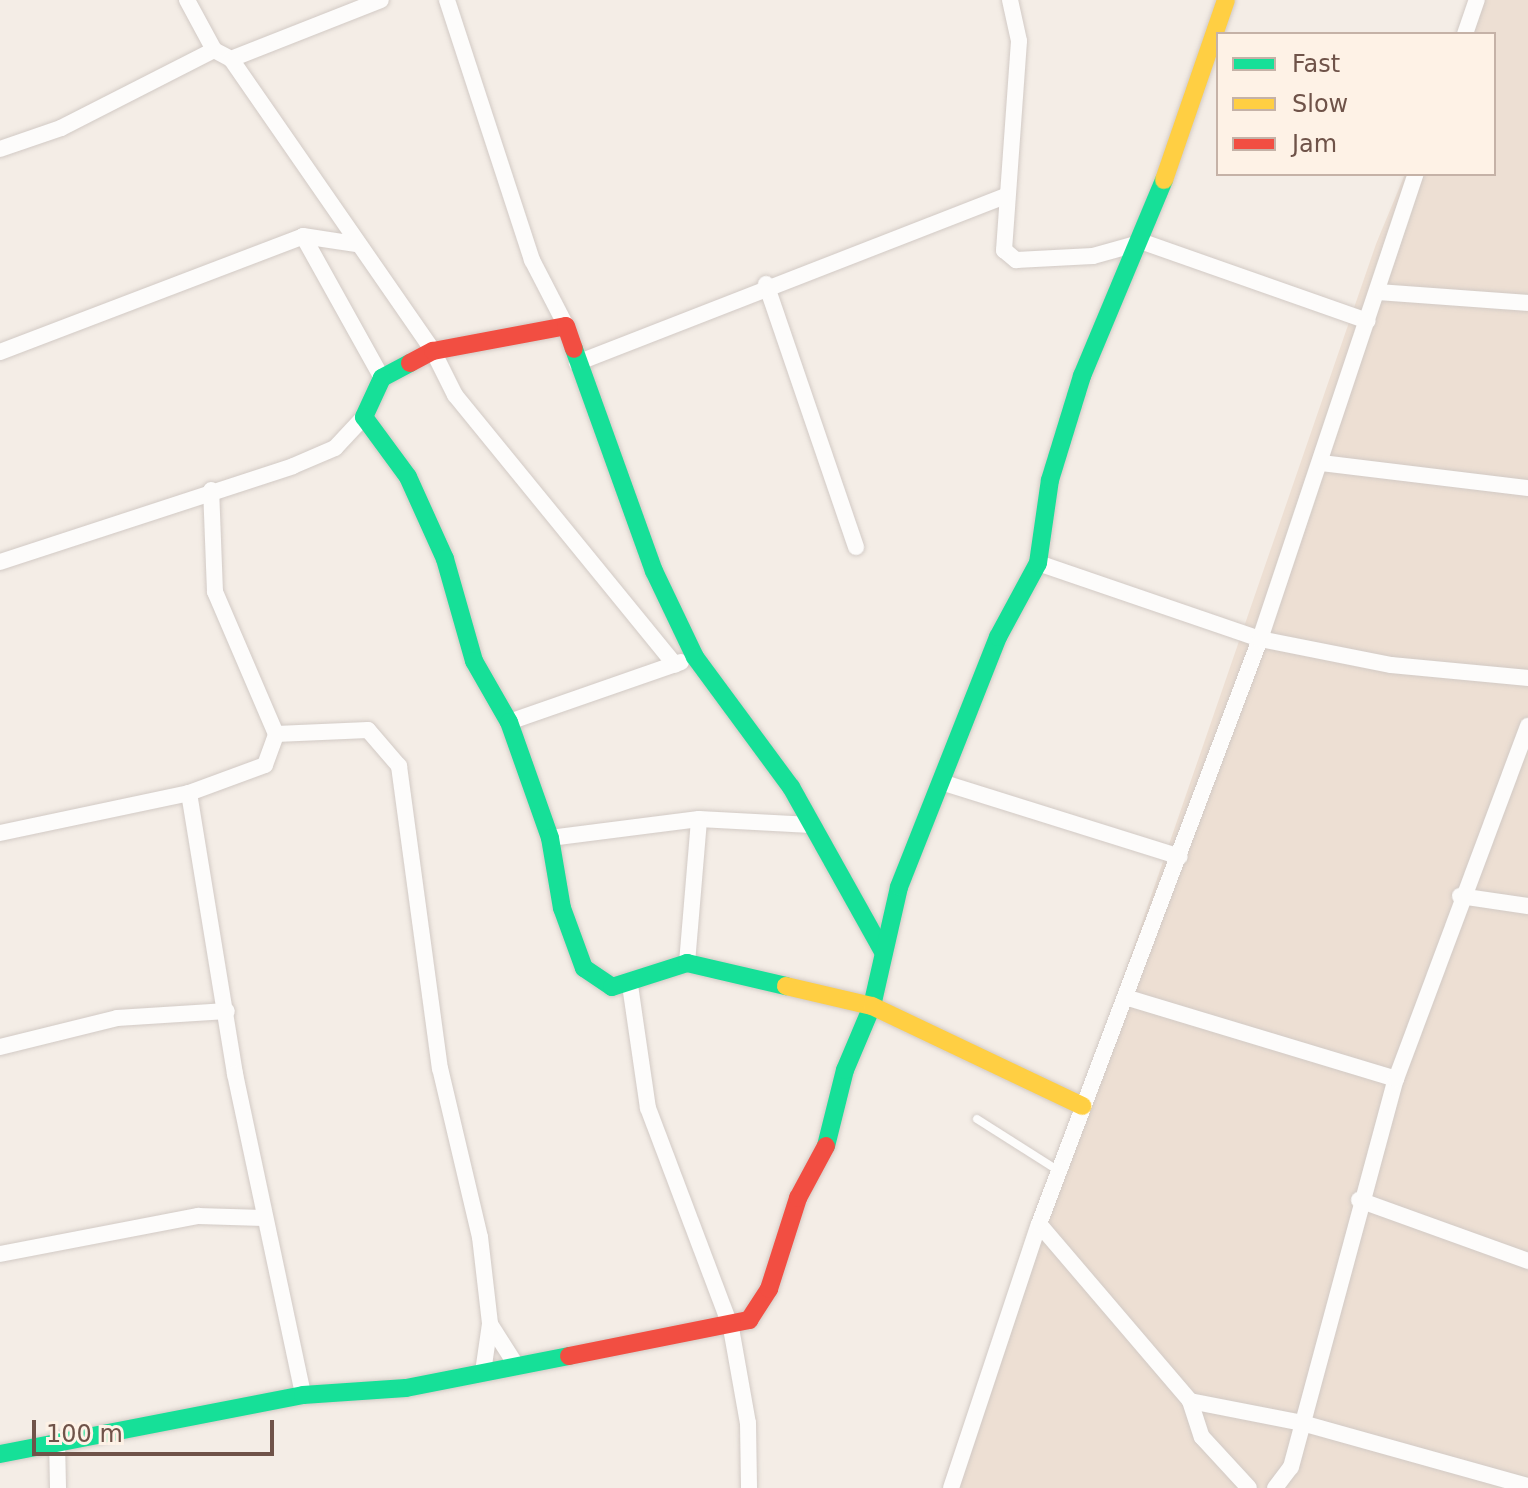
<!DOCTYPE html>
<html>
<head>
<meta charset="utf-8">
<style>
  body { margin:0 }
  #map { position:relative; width:1528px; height:1488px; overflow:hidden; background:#f4ede6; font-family:"DejaVu Sans",sans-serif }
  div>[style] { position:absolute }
  .residential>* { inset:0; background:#eddfd3 }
  .roads { filter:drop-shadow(0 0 2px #d2cac5) drop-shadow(0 0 2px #d2cac5) }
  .lane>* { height:8px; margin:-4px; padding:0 4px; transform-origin:4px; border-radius:4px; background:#fdfcfb }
  .street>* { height:16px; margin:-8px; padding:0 8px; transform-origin:8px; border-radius:8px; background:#fdfcfb }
  .fast>* { height:18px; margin:-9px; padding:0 9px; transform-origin:9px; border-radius:9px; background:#16e098 }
  .slow>* { height:18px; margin:-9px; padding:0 9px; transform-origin:9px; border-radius:9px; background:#ffcf43 }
  .jam>* { height:18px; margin:-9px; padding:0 9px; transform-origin:9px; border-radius:9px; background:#f24e42 }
  span { translate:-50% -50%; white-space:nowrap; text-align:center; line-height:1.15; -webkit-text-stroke:7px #fef2e6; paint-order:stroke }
  .legend { position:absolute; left:1216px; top:32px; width:280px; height:144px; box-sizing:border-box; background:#fef2e6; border:2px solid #c5b2a7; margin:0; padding:10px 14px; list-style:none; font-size:24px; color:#6f5349 }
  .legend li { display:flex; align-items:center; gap:16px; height:40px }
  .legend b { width:40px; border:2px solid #c5b2a7 }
  .scale { position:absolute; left:32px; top:1420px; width:242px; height:36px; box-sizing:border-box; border:4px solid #6f5349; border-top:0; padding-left:10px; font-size:24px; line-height:28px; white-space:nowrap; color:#6f5349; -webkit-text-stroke:6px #fef2e6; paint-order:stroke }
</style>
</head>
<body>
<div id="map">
  <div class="residential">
    <i style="clip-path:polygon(1480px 0,1528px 0,1528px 1488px,947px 1488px,1376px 244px,1405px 174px,1494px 174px,1494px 34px,1465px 34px)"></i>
  </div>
  <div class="roads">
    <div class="lane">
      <i style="left:977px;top:1119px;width:97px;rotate:32.4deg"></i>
    </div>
    <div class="street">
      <i style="left:187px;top:0;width:57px;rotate:61.6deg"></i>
      <i style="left:214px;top:50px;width:19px;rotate:28deg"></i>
      <i style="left:231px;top:59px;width:355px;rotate:55.3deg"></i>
      <i style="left:433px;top:351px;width:49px;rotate:63.4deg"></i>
      <i style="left:455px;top:395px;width:348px;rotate:50.8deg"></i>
      <i style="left:447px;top:0;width:274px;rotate:71.9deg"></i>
      <i style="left:532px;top:260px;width:74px;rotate:62.7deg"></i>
      <i style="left:1010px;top:0;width:42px;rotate:77.6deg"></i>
      <i style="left:1019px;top:41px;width:210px;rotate:94.1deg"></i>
      <i style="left:1004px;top:250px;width:16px;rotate:40deg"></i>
      <i style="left:1016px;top:260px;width:77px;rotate:-3deg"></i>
      <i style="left:1093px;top:256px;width:52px;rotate:-15.6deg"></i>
      <i style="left:1143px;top:242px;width:238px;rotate:19.4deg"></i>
      <i style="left:1465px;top:34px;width:36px;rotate:-71deg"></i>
      <i style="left:231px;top:59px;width:161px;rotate:-21.5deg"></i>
      <i style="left:0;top:149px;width:65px;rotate:-19deg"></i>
      <i style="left:61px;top:128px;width:172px;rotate:-27deg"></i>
      <i style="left:303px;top:236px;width:162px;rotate:60.9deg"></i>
      <i style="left:766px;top:284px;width:278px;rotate:71.1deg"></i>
      <i style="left:1379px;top:292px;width:149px;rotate:4.2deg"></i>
      <i style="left:0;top:352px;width:324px;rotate:-20.9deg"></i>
      <i style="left:303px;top:236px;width:54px;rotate:8.6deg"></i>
      <i style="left:577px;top:363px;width:459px;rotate:-21.3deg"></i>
      <i style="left:1321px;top:463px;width:209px;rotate:6.9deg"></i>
      <i style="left:0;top:562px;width:308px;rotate:-18.1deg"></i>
      <i style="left:293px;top:466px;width:46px;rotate:-23.2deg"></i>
      <i style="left:335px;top:448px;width:42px;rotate:-46.9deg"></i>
      <i style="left:1038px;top:563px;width:235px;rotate:18.9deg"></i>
      <i style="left:1260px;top:639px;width:134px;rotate:11.2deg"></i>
      <i style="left:1391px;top:665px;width:138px;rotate:5.4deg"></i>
      <i style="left:509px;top:722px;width:182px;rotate:-19.2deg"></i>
      <i style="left:276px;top:734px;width:92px;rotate:-2.5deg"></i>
      <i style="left:368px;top:730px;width:48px;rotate:49.3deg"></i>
      <i style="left:399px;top:766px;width:305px;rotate:82.3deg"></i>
      <i style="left:440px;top:1068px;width:174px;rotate:76.7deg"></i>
      <i style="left:480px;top:1237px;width:88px;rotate:83.4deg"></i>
      <i style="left:490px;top:1324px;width:49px;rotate:98.3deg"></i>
      <i style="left:941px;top:782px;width:250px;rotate:17.4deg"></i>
      <i style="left:189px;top:793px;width:285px;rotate:80.7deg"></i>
      <i style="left:235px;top:1074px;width:328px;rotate:78deg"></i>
      <i style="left:0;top:833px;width:193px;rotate:-11.9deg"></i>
      <i style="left:189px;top:793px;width:81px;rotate:-20.2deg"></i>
      <i style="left:265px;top:765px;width:33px;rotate:-70deg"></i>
      <i style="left:276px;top:734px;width:155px;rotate:-113.2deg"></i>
      <i style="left:215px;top:592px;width:102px;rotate:-92.2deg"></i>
      <i style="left:550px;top:838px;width:150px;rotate:-7.3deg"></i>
      <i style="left:699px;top:819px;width:112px;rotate:3.1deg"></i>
      <i style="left:1460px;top:896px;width:69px;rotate:8.4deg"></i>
      <i style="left:687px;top:963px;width:144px;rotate:-85.2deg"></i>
      <i style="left:630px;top:985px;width:124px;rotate:81.7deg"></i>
      <i style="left:648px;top:1108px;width:235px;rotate:69.3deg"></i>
      <i style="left:731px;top:1328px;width:97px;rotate:79.9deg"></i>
      <i style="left:748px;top:1423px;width:65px;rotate:89.1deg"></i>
      <i style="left:1128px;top:998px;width:280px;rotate:16.8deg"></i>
      <i style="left:0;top:1047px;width:121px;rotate:-13.9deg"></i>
      <i style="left:117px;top:1018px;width:110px;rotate:-3.6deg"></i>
      <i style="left:1359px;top:1200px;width:180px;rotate:19.8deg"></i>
      <i style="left:1039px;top:1224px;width:233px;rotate:49.5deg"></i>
      <i style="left:1190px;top:1401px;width:38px;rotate:72deg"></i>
      <i style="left:1202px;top:1437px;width:69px;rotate:47.3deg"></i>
      <i style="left:0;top:1254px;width:202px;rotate:-10.9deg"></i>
      <i style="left:198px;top:1216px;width:65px;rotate:1.8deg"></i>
      <i style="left:490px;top:1324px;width:49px;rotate:57.6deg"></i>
      <i style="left:1190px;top:1401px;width:114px;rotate:11.1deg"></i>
      <i style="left:1302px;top:1423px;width:235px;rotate:15.6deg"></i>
      <i style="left:57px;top:1439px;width:49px;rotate:88.8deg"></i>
      <i style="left:951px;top:1488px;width:278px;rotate:-71.6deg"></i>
      <i style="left:1039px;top:1224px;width:625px;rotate:-69.3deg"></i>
      <i style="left:1260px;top:639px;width:490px;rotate:-71.5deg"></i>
      <i style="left:1275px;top:1488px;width:26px;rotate:-53deg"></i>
      <i style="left:1291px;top:1467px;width:402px;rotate:-74.9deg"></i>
      <i style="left:1396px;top:1079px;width:377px;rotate:-69.5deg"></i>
    </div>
    <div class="fast">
      <i style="left:574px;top:349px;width:236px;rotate:70.2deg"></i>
      <i style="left:654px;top:571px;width:95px;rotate:64.5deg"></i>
      <i style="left:695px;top:657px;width:162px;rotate:53.6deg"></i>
      <i style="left:791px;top:787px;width:187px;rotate:60.8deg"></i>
      <i style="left:410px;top:363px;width:32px;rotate:152deg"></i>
      <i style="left:382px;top:378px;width:43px;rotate:114.8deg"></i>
      <i style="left:364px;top:417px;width:74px;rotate:53.7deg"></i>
      <i style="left:408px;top:477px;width:90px;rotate:65.7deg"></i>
      <i style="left:445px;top:559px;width:106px;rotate:74.1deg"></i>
      <i style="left:474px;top:661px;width:70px;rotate:60.2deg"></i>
      <i style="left:509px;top:722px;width:123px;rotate:70.5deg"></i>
      <i style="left:550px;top:838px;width:71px;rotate:80.3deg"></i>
      <i style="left:562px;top:908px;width:64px;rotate:69.9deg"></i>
      <i style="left:584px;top:968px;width:34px;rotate:34deg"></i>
      <i style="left:612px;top:987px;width:79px;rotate:-17.7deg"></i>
      <i style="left:687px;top:963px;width:102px;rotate:13.1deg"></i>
      <i style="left:826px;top:1146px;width:78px;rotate:-76deg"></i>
      <i style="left:845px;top:1070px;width:69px;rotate:-67.1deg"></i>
      <i style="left:872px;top:1006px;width:122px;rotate:-77.2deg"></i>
      <i style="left:899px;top:887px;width:269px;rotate:-68.4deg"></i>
      <i style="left:998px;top:637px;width:84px;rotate:-61.6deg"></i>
      <i style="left:1038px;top:563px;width:84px;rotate:-81.8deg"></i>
      <i style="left:1050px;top:480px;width:109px;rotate:-72.9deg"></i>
      <i style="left:1082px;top:376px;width:212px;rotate:-67.3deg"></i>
      <i style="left:0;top:1454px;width:309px;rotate:-11deg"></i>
      <i style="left:303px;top:1395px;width:103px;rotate:-3.9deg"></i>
      <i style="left:406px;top:1388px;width:166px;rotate:-11.1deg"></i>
    </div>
    <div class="slow">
      <i style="left:1164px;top:180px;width:190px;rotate:-71deg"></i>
      <i style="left:786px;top:986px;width:88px;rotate:13.1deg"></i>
      <i style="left:872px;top:1006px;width:233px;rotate:25.4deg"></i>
    </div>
    <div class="jam">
      <i style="left:410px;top:363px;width:26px;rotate:-28deg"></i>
      <i style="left:433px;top:351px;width:135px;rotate:-10.6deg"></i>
      <i style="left:566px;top:326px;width:24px;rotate:71deg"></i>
      <i style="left:569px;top:1356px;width:184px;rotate:-11.3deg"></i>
      <i style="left:749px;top:1320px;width:37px;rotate:-57deg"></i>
      <i style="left:769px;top:1289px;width:96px;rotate:-72.3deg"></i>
      <i style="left:798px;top:1198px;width:59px;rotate:-61.7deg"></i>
    </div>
  </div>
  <ul class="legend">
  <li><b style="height:10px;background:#16e098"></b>Fast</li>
  <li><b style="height:10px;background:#ffcf43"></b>Slow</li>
  <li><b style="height:10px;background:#f24e42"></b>Jam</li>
  </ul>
  <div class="scale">100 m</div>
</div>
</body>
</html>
